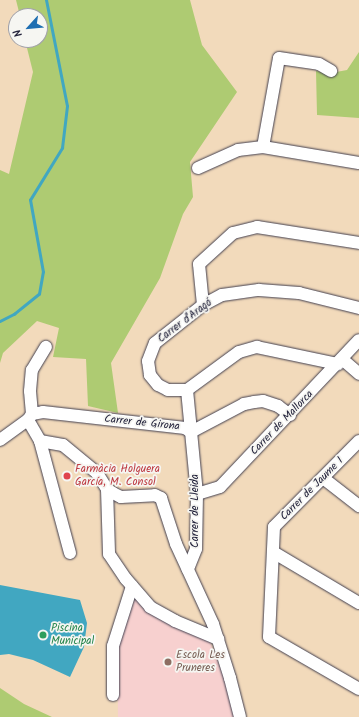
<!DOCTYPE html>
<html>
<head>
<meta charset="utf-8">
<style>
  body { margin:0 }
  #map { position:relative; width:359px; height:717px; overflow:hidden; background:#f2dabb; font-family:Kalam,sans-serif }
  div>[style] { position:absolute }
  .built>* { inset:0; background:#f7d0cf }
  .green>* { inset:0; background:#aecb72 }
  .water>* { inset:0; background:#41a7c1 }
  .stream>* { height:2.5px; margin:-1.25px; padding:0 1.25px; transform-origin:1.25px; border-radius:1.25px; background:#41a7c1 }
  .roads { filter:drop-shadow(0 0 1px #413e4e) drop-shadow(0 0 1px #413e4e) }
  .minor>* { height:12px; margin:-6px; padding:0 6px; transform-origin:6px; border-radius:6px; background:#fff }
  .dots>* { width:11px; height:11px; translate:-50% -50%; box-sizing:border-box; border:2px solid #f6f6f2; border-radius:50% }
  span { translate:-50% -50%; white-space:nowrap; text-align:center; line-height:1.15; -webkit-text-stroke:3.5px #f6f6f2; paint-order:stroke }
  .street-label { font-size:11px; color:#22223b }
  .health-label { font-size:11px; color:#be3a42 }
  .left { translate:0 -50%; text-align:left }
  .leisure-label { font-size:11px; color:#27864d }
  .education-label { font-size:11px; color:#785e54 }
  .north { position:absolute; left:8px; top:8px; width:40px; height:40px; box-sizing:border-box; background:#f6f6f2; border:1px solid #a1a1a9; border-radius:50%; rotate:243deg; font-size:11px; font-weight:700; line-height:16px; text-align:center; color:#22223b }
  .north::after { content:''; display:block; margin:auto; width:14px; height:18px; background:#1f6fb2; clip-path:polygon(50% 0,100% 100%,50% 72%,0 100%) }
</style>
</head>
<body>
<div id="map">
  <div class="built">
    <i style="clip-path:polygon(135px 598px,209px 640px,224px 676px,234px 717px,118px 717px,117px 648px)"></i>
  </div>
  <div class="green">
    <i style="clip-path:polygon(16px 0,190px 0,202px 45px,237px 92px,190px 162px,193px 197px,183px 214px,160px 278px,111px 363px,118px 413px,88px 406px,86px 359px,53px 357px,59px 328px,37px 321px,3px 353px,0 363px,0 170px,9px 174px,33px 72px,25px 40px,40px 40px,40px 16px,20px 16px)"></i>
    <i style="clip-path:polygon(359px 52px,359px 118px,317px 115px,316px 71px,331px 73px,347px 70px)"></i>
    <i style="clip-path:polygon(0 688px,24px 704px,52px 717px,0 717px)"></i>
  </div>
  <div class="water">
    <i style="clip-path:polygon(0 585px,80px 600px,87px 623px,84px 647px,70px 677px,33px 660px,9px 654px,0 655px)"></i>
  </div>
  <div class="stream">
    <i style="left:0;top:321px;width:16px;rotate:-27deg"></i>
    <i style="left:14px;top:314px;width:32px;rotate:-39deg"></i>
    <i style="left:39px;top:294px;width:22px;rotate:-80deg"></i>
    <i style="left:43px;top:272px;width:73px;rotate:-100.2deg"></i>
    <i style="left:30px;top:200px;width:61px;rotate:-58.4deg"></i>
    <i style="left:62px;top:148px;width:42px;rotate:-83.2deg"></i>
    <i style="left:67px;top:106px;width:108px;rotate:-101.2deg"></i>
  </div>
  <div class="roads">
    <div class="minor">
      <i style="left:263px;top:147px;width:90px;rotate:-79.8deg"></i>
      <i style="left:279px;top:58px;width:40px;rotate:8.5deg"></i>
      <i style="left:319px;top:64px;width:14px;rotate:30deg"></i>
      <i style="left:198px;top:168px;width:44px;rotate:-24.2deg"></i>
      <i style="left:238px;top:150px;width:25px;rotate:-7deg"></i>
      <i style="left:263px;top:147px;width:97px;rotate:9.5deg"></i>
      <i style="left:203px;top:305px;width:41px;rotate:-95.6deg"></i>
      <i style="left:199px;top:264px;width:46px;rotate:-42.4deg"></i>
      <i style="left:233px;top:233px;width:25px;rotate:-14deg"></i>
      <i style="left:257px;top:227px;width:103px;rotate:8.9deg"></i>
      <i style="left:342px;top:359px;width:23px;rotate:41deg"></i>
      <i style="left:187px;top:390px;width:19px;rotate:180deg"></i>
      <i style="left:168px;top:390px;width:11px;rotate:-153deg"></i>
      <i style="left:158px;top:385px;width:13px;rotate:-129deg"></i>
      <i style="left:150px;top:375px;width:14px;rotate:-98deg"></i>
      <i style="left:148px;top:361px;width:19px;rotate:-69deg"></i>
      <i style="left:155px;top:343px;width:61px;rotate:-38.4deg"></i>
      <i style="left:203px;top:305px;width:21px;rotate:-28deg"></i>
      <i style="left:222px;top:295px;width:37px;rotate:-8deg"></i>
      <i style="left:259px;top:290px;width:40px;rotate:4.3deg"></i>
      <i style="left:299px;top:293px;width:62px;rotate:14deg"></i>
      <i style="left:187px;top:390px;width:104px;rotate:84.5deg"></i>
      <i style="left:197px;top:494px;width:55px;rotate:91deg"></i>
      <i style="left:196px;top:549px;width:22px;rotate:112deg"></i>
      <i style="left:187px;top:390px;width:64px;rotate:-36.2deg"></i>
      <i style="left:239px;top:352px;width:19px;rotate:-16deg"></i>
      <i style="left:257px;top:347px;width:83px;rotate:11.9deg"></i>
      <i style="left:32px;top:414px;width:11px;rotate:-10deg"></i>
      <i style="left:43px;top:412px;width:143px;rotate:6.4deg"></i>
      <i style="left:185px;top:428px;width:7px;rotate:34deg"></i>
      <i style="left:32px;top:414px;width:23px;rotate:-95deg"></i>
      <i style="left:30px;top:391px;width:21px;rotate:-85deg"></i>
      <i style="left:32px;top:370px;width:27px;rotate:-59deg"></i>
      <i style="left:28px;top:420px;width:24px;rotate:60deg"></i>
      <i style="left:40px;top:441px;width:116px;rotate:75deg"></i>
      <i style="left:191px;top:432px;width:60px;rotate:-27.8deg"></i>
      <i style="left:244px;top:404px;width:10px;rotate:-11deg"></i>
      <i style="left:254px;top:402px;width:9px;rotate:-6deg"></i>
      <i style="left:263px;top:401px;width:16px;rotate:18deg"></i>
      <i style="left:278px;top:406px;width:15px;rotate:37deg"></i>
      <i style="left:0;top:440px;width:34px;rotate:-36deg"></i>
      <i style="left:28px;top:420px;width:7px;rotate:-56deg"></i>
      <i style="left:40px;top:441px;width:23px;rotate:10deg"></i>
      <i style="left:63px;top:445px;width:44px;rotate:39.5deg"></i>
      <i style="left:97px;top:473px;width:19px;rotate:58deg"></i>
      <i style="left:107px;top:489px;width:7px;rotate:34deg"></i>
      <i style="left:113px;top:493px;width:9px;rotate:27deg"></i>
      <i style="left:121px;top:497px;width:34px;rotate:-3deg"></i>
      <i style="left:155px;top:495px;width:7px;rotate:27deg"></i>
      <i style="left:161px;top:498px;width:48px;rotate:71.9deg"></i>
      <i style="left:176px;top:544px;width:88px;rotate:65.2deg"></i>
      <i style="left:213px;top:624px;width:57px;rotate:72.5deg"></i>
      <i style="left:230px;top:678px;width:40px;rotate:75.6deg"></i>
      <i style="left:359px;top:441px;width:121px;rotate:134.7deg"></i>
      <i style="left:274px;top:527px;width:110px;rotate:92.6deg"></i>
      <i style="left:269px;top:637px;width:104px;rotate:30deg"></i>
      <i style="left:323px;top:478px;width:46px;rotate:37.9deg"></i>
      <i style="left:107px;top:489px;width:65px;rotate:88.2deg"></i>
      <i style="left:109px;top:554px;width:30px;rotate:56deg"></i>
      <i style="left:126px;top:579px;width:37px;rotate:49deg"></i>
      <i style="left:150px;top:607px;width:29px;rotate:29deg"></i>
      <i style="left:175px;top:621px;width:47px;rotate:22.7deg"></i>
      <i style="left:197px;top:494px;width:24px;rotate:-17deg"></i>
      <i style="left:220px;top:487px;width:202px;rotate:-46.6deg"></i>
      <i style="left:273px;top:552px;width:100px;rotate:30.7deg"></i>
      <i style="left:113px;top:695px;width:49px;rotate:-90deg"></i>
      <i style="left:113px;top:646px;width:63px;rotate:-72.4deg"></i>
    </div>
  </div>
  <div class="dots">
    <i style="left:67px;top:476px;background:#e0444e"></i>
    <i style="left:43px;top:635px;background:#2e9e5b"></i>
    <i style="left:168px;top:662px;background:#8d6e63"></i>
  </div>
  <div class="street-label">
    <span style="left:185px;top:321px;rotate:-37deg">Carrer d'Aragó</span>
    <span style="left:142px;top:423px;rotate:6deg">Carrer de Girona</span>
    <span style="left:282px;top:423px;rotate:-46deg">Carrer de Mallorca</span>
    <span style="left:312px;top:489px;rotate:-45deg">Carrer de Jaume I</span>
    <span style="left:195px;top:511px;rotate:-90deg">Carrer de Lleida</span>
  </div>
  <div class="health-label">
    <span class="left" style="left:75px;top:476px">Farmàcia Holguera<br>García, M. Consol</span>
  </div>
  <div class="leisure-label">
    <span class="left" style="left:51px;top:635px">Piscina<br>Municipal</span>
  </div>
  <div class="education-label">
    <span class="left" style="left:176px;top:662px">Escola Les<br>Pruneres</span>
  </div>
  <div class="north">N</div>
</div>
</body>
</html>
